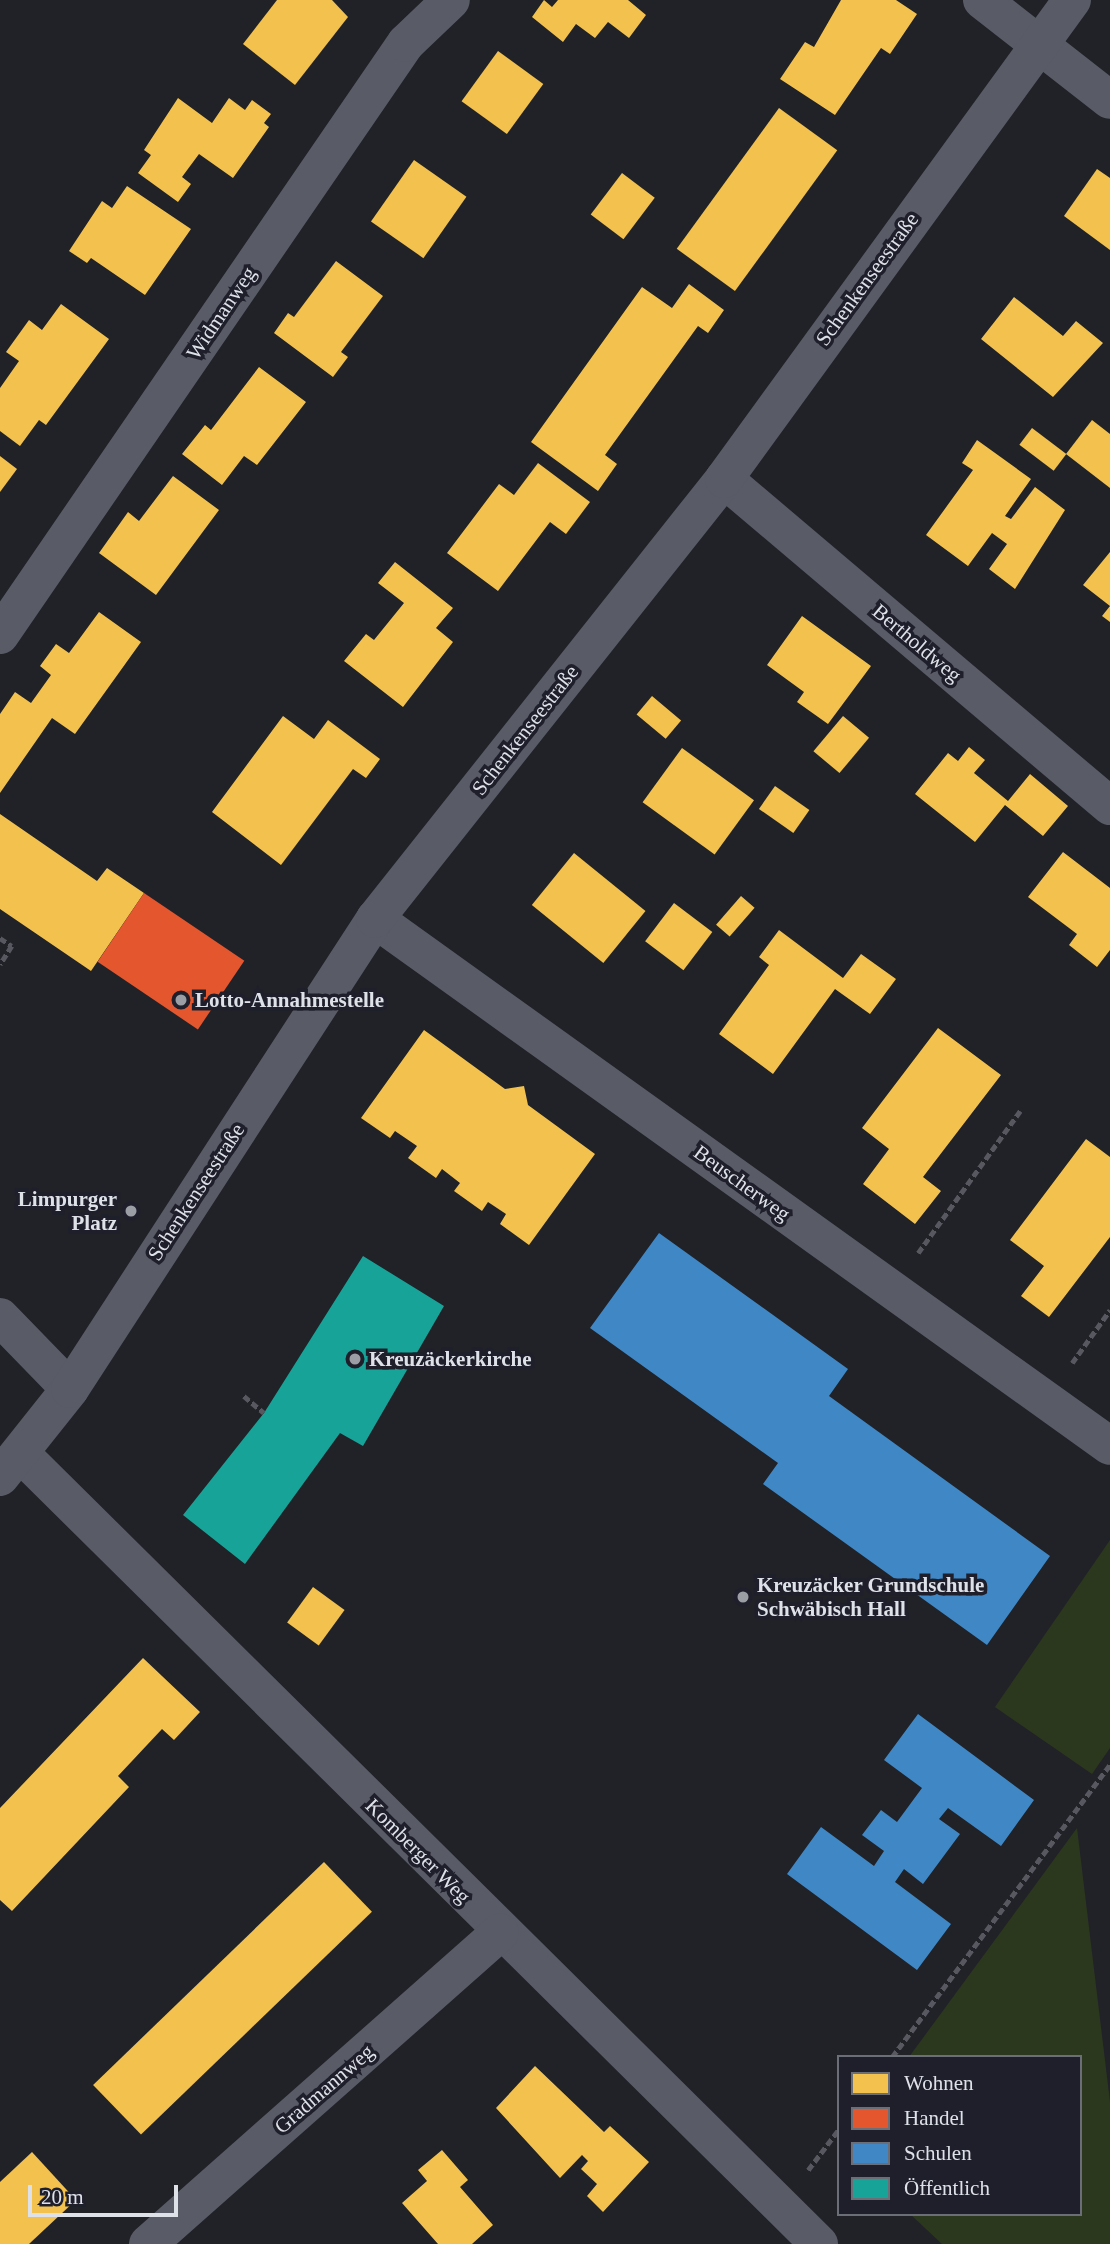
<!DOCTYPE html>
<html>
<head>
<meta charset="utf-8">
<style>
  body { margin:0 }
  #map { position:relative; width:1110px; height:2244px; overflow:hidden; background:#212228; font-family:Georgia,serif }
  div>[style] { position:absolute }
  .green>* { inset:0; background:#2c381e }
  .homes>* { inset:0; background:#f2c14e; transform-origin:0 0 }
  .shops>* { inset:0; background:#e4572e; transform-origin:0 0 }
  .schools>* { inset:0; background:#3f88c5 }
  .public>* { inset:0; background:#17a398 }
  .path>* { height:4.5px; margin-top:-2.25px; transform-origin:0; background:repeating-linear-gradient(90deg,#585861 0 7px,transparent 0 10.5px) }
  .street>* { height:38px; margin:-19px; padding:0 19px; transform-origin:19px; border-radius:19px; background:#595b66 }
  .dots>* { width:19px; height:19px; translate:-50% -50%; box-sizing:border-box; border:4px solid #1e1f2b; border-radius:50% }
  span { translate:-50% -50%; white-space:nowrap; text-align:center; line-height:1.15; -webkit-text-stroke:7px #1e1f2b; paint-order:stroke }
  .street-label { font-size:21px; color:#dfe1e9 }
  .poi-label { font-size:21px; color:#dfe1e9; font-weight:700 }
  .left { translate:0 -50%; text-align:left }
  .right { translate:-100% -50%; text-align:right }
  .legend { position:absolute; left:837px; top:2055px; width:245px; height:161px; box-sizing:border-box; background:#1e1f2b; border:2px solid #6b6d77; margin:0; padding:9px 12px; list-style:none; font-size:21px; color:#dfe1e9 }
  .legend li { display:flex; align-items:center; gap:14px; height:35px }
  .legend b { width:35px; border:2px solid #6b6d77 }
  .scale { position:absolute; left:28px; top:2185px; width:150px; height:32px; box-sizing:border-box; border:4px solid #dfe1e9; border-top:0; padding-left:9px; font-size:21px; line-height:24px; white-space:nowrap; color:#dfe1e9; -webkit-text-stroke:5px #1e1f2b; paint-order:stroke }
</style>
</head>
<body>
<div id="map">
  <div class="green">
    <i style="clip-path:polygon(1110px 1540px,1110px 1748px,1092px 1774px,995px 1707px)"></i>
    <i style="clip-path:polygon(1077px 1828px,1110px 2102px,1110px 2244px,942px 2244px,910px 2214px,1080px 2214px,1080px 2057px,909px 2057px)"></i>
  </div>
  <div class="homes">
    <i style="clip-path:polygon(277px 0,332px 0,348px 17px,295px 85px,243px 44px)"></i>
    <i style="clip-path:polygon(544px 0,552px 7px,558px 0,628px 0,646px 15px,629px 38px,608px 22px,595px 38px,576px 24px,563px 42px,532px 17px)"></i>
    <i style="clip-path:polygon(841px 0,896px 0,917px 14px,890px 54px,881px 48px,835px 115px,780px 79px,805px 42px,814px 47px)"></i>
    <i style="left:498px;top:51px;width:56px;height:62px;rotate:36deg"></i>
    <i style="clip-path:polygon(178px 98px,212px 123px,229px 98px,245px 110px,252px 100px,271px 114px,264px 123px,269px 127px,233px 178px,199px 154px,182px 177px,191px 184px,178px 202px,138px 173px,151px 155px,144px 150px)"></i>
    <i style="left:779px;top:108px;width:72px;height:174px;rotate:36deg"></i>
    <i style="left:414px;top:160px;width:64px;height:75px;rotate:35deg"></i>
    <i style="clip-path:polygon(1097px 169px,1110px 178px,1110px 250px,1064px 216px)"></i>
    <i style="left:622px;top:173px;width:41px;height:52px;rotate:37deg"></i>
    <i style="clip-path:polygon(127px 186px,191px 229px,145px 295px,91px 258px,87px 263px,69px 251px,102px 201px,112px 208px)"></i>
    <i style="clip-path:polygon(336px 261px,383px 296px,341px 352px,348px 357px,333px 377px,274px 333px,288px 313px,294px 317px)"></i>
    <i style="clip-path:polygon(689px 284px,724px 310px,708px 333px,698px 326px,605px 455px,617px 464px,598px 491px,531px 442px,642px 287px,672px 308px)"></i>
    <i style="clip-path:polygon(1014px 297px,1063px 336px,1076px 321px,1103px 343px,1053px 397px,981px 339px)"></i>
    <i style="clip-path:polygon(61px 304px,109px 339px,46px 425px,39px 420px,20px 446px,0 431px,0 388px,19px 361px,6px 352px,29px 320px,42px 330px)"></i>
    <i style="clip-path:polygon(259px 367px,306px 402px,257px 465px,244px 456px,222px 485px,182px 454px,205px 425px,211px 430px)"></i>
    <i style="clip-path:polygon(1092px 420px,1110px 434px,1110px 488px,1066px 454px)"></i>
    <i style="left:1032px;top:428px;width:43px;height:21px;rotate:37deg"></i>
    <i style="clip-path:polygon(977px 440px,1031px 479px,1005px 516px,1011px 519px,1035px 487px,1065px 510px,1015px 589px,989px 569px,1007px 544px,992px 533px,968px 566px,926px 535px,973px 470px,962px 463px)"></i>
    <i style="clip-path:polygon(0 456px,17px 469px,0 492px)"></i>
    <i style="clip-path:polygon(538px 463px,590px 502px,566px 534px,550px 522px,498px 591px,447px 553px,499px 484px,514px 495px)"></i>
    <i style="clip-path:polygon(173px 476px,219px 510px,156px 595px,99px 553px,128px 512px,139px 521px)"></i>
    <i style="clip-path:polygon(1110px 552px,1110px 622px,1102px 616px,1110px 606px,1083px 585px)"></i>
    <i style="clip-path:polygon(395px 562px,453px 608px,436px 628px,453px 642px,403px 707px,344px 661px,366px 634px,374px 640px,404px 603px,378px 583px)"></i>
    <i style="clip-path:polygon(99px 612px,141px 642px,75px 734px,52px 718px,0 793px,0 714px,15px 692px,31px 703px,51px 675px,40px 666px,56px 644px,69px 653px)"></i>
    <i style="clip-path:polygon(802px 616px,871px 666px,828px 724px,797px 702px,804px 692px,767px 665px)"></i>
    <i style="left:652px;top:696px;width:38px;height:24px;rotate:40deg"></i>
    <i style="clip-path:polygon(283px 716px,314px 739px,328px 720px,380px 759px,366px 778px,353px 769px,281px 865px,212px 812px)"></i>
    <i style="left:843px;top:716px;width:34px;height:46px;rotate:40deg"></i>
    <i style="clip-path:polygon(969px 747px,985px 760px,974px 773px,1008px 801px,1030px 774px,1068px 806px,1043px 836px,1005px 805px,975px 842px,915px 794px,948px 753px,958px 761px)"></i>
    <i style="left:682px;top:748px;width:89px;height:67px;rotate:36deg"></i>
    <i style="left:775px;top:786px;width:42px;height:28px;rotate:35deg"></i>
    <i style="clip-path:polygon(0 814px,97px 881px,107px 868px,144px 893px,91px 971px,0 909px)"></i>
    <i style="clip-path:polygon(1063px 852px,1110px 888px,1110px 950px,1097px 967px,1069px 945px,1077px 934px,1028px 897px)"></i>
    <i style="left:574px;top:853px;width:92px;height:67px;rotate:39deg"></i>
    <i style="left:741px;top:896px;width:18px;height:38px;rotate:41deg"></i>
    <i style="left:674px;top:903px;width:48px;height:48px;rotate:37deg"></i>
    <i style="clip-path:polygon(779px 930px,843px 978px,861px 954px,896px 979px,870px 1014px,835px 989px,773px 1074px,719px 1034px,769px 965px,759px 957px)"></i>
    <i style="clip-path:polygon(938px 1028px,1001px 1075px,923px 1177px,941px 1191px,915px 1224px,863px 1184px,889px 1149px,862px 1128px)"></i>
    <i style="clip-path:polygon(424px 1030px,505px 1089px,524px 1086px,528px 1105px,595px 1154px,529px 1245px,500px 1224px,506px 1214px,488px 1202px,482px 1211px,454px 1191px,460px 1183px,442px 1169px,436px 1178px,408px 1158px,417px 1146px,395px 1131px,390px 1138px,361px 1118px)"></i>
    <i style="clip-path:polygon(1086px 1139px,1110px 1157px,1110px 1237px,1049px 1317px,1021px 1296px,1044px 1266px,1010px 1240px)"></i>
    <i style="left:313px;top:1587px;width:39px;height:44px;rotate:36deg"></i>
    <i style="clip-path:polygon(143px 1658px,200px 1712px,174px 1740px,162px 1729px,118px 1776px,129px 1787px,12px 1911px,0 1900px,0 1808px)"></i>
    <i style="left:324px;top:1862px;width:69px;height:321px;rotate:46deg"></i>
    <i style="clip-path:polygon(535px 2066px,604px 2132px,610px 2126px,649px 2162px,603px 2212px,587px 2196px,597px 2184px,581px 2169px,588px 2161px,582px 2155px,560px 2178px,496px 2108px)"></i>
    <i style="clip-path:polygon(442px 2150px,468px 2180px,460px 2187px,493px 2225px,472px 2244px,438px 2244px,402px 2203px,427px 2181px,418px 2170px)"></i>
    <i style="clip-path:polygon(32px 2152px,76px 2200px,29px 2244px,0 2244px,0 2182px)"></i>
  </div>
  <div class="shops">
    <i style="left:144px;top:893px;width:121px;height:83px;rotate:34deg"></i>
  </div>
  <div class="schools">
    <i style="clip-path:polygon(659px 1233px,848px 1369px,829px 1396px,1050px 1556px,987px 1645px,763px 1484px,778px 1463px,590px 1328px)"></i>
    <i style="clip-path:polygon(918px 1714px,1034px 1800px,1001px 1846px,948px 1808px,939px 1819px,960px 1834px,923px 1884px,904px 1869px,895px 1882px,951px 1924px,917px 1970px,787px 1874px,821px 1827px,874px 1866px,884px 1851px,862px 1835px,881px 1810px,897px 1822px,922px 1788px,884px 1760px)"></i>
  </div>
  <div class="public">
    <i style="clip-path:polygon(363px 1256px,444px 1306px,363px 1446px,340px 1433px,245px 1564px,183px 1515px,264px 1413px)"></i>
  </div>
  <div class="path">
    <i style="left:0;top:938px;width:14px;rotate:34deg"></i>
    <i style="left:12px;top:946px;width:22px;rotate:122deg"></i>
    <i style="left:918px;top:1253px;width:175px;rotate:-54.3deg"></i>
    <i style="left:1072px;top:1363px;width:65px;rotate:-54.4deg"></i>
    <i style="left:244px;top:1396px;width:26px;rotate:40deg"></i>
    <i style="left:892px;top:2057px;width:365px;rotate:-53.3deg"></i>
    <i style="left:808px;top:2170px;width:51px;rotate:-52.9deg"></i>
  </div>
  <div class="street">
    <i style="left:982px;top:0;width:162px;rotate:38deg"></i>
    <i style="left:724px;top:479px;width:506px;rotate:40.27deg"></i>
    <i style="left:0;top:635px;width:718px;rotate:-55.56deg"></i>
    <i style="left:406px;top:43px;width:62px;rotate:-43.7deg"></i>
    <i style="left:375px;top:919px;width:904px;rotate:35.64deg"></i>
    <i style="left:0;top:1317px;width:100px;rotate:45.8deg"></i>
    <i style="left:21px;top:1454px;width:1123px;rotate:44.71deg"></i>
    <i style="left:0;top:1477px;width:112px;rotate:-51.5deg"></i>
    <i style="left:70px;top:1389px;width:560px;rotate:-57.02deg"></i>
    <i style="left:375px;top:919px;width:562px;rotate:-51.58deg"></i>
    <i style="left:724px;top:479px;width:592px;rotate:-54deg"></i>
    <i style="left:148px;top:2244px;width:470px;rotate:-41.5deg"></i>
  </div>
  <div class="dots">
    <i style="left:181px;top:1000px;background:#9c9ea5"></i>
    <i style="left:131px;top:1211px;background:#9c9ea5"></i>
    <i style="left:355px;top:1359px;background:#9c9ea5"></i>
    <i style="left:743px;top:1597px;background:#9c9ea5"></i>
  </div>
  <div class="street-label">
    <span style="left:867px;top:279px;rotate:-54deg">Schenkenseestraße</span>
    <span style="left:221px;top:313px;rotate:-56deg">Widmanweg</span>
    <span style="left:917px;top:643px;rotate:40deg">Bertholdweg</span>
    <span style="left:525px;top:730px;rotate:-52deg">Schenkenseestraße</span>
    <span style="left:742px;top:1183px;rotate:36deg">Beuscherweg</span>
    <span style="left:196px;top:1192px;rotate:-57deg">Schenkenseestraße</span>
    <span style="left:418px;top:1851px;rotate:45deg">Komberger Weg</span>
    <span style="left:324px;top:2089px;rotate:-41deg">Gradmannweg</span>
  </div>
  <div class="poi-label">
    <span class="left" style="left:195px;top:1000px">Lotto-Annahmestelle</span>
    <span class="right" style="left:117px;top:1211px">Limpurger<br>Platz</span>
    <span class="left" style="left:369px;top:1359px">Kreuzäckerkirche</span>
    <span class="left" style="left:757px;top:1597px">Kreuzäcker Grundschule<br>Schwäbisch Hall</span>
  </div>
  <ul class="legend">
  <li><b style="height:19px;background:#f2c14e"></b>Wohnen</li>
  <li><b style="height:19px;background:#e4572e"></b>Handel</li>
  <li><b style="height:19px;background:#3f88c5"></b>Schulen</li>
  <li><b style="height:19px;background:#17a398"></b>Öffentlich</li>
  </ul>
  <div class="scale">20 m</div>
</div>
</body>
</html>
